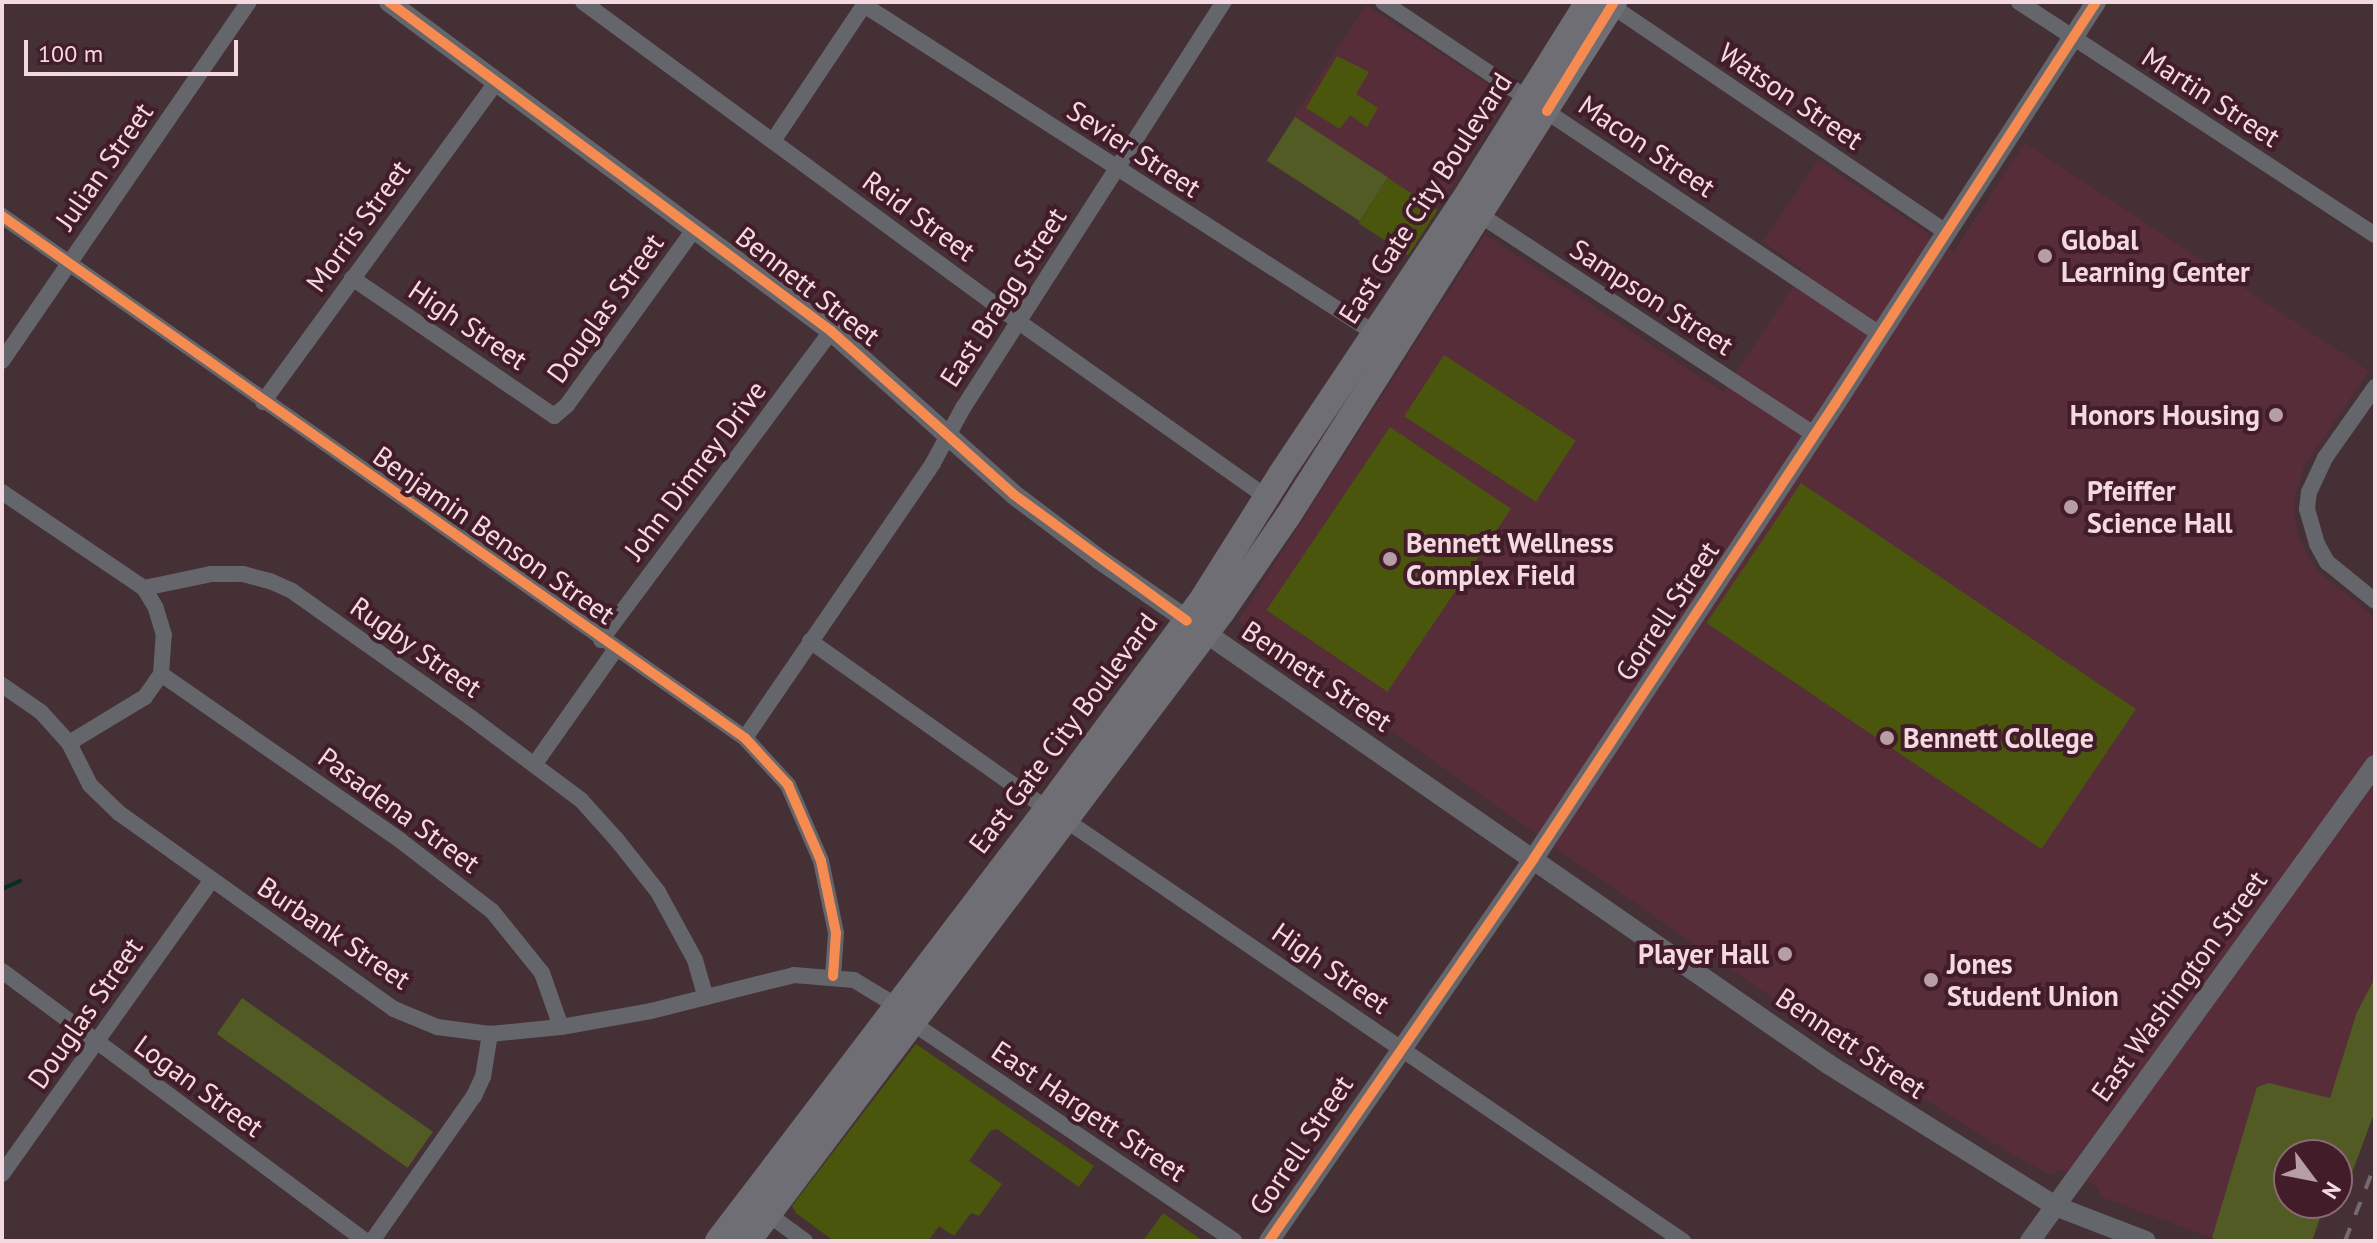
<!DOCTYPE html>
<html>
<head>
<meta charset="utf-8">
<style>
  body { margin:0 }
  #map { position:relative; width:2377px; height:1243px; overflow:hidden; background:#453036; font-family:"PT Sans",sans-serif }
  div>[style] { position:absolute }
  .built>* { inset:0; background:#572d3a; transform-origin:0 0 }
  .green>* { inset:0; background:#4b560d; transform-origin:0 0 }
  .forest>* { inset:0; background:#515b23; transform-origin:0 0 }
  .stream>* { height:4px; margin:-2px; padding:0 2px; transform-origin:2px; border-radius:2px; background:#072b26 }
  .minor>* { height:16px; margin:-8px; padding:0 8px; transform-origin:8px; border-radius:8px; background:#64666b }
  .tertiary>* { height:20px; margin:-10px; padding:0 10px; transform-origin:10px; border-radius:10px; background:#64666b }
  .primary>* { height:26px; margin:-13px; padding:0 13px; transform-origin:13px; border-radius:13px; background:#6e6e74 }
  .rail>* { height:4px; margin-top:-2px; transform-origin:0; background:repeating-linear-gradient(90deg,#736b6e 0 14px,transparent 0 28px) }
  .cycleway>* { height:10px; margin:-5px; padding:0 5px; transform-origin:5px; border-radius:5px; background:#f68b52 }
  .dots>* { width:22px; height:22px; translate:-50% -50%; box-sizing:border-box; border:4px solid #421d29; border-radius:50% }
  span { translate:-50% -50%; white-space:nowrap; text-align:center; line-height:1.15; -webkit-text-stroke:8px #421d29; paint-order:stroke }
  .street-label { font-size:28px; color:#f4dae0 }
  .poi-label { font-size:28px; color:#f4dae0; font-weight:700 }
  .left { translate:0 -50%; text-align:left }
  .right { translate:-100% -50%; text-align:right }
  .frame { position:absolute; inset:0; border:4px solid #f4dae0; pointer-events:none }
  .north { position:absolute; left:2273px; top:1139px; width:80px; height:80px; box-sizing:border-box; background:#421d29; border:2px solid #896972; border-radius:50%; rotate:122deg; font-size:22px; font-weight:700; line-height:32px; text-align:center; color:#f4dae0 }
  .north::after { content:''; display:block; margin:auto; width:28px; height:36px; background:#b79ea4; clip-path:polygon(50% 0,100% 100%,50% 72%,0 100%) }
  .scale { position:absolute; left:24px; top:40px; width:214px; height:36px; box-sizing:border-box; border:4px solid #f4dae0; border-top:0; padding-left:10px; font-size:24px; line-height:28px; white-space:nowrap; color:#f4dae0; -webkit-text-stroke:6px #421d29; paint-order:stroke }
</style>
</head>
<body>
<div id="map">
  <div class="built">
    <i style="left:1366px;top:5px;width:170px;height:133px;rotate:33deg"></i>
    <i style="clip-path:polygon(2025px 143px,2369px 371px,2304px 466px,2293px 503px,2298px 535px,2309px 559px,2319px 572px,2375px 618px,2375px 1111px,2349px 1181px,2337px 1180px,2337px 1155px,2289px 1155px,2289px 1203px,2325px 1203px,2312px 1241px,2221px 1241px,2101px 1197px,2098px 1187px,2062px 1169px,2050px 1175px,2007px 1151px,1870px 1065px,1561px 852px,1238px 621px,1485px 235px,1723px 392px,1804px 270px,1763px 242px,1818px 160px,1954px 251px)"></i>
  </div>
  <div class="green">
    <i style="clip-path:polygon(1337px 56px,1369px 72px,1356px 94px,1378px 108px,1367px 127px,1350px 115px,1340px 129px,1306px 108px)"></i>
    <i style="left:1388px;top:178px;width:59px;height:54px;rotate:33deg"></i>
    <i style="left:1444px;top:355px;width:157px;height:73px;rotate:33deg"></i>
    <i style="left:1390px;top:427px;width:146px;height:221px;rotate:34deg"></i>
    <i style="left:1801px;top:483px;width:404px;height:169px;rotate:34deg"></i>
    <i style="clip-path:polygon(916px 1044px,1094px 1166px,1079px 1187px,997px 1129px,990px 1131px,969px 1161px,1002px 1184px,979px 1216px,971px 1213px,954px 1236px,939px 1226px,928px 1241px,834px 1241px,796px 1213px,792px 1206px)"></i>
    <i style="clip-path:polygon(1163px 1213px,1203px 1241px,1143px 1241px)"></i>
  </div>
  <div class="forest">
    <i style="left:1295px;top:117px;width:111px;height:52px;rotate:33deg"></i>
    <i style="clip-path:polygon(2375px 978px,2375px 1111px,2349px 1181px,2337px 1180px,2337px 1155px,2289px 1155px,2289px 1203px,2325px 1203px,2312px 1241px,2221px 1241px,2212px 1238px,2257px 1087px,2269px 1083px,2330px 1098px,2357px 1012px)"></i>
    <i style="left:242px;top:998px;width:233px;height:44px;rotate:35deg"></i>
  </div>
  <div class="stream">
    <i style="left:2px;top:889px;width:20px;rotate:-24deg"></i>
  </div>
  <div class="minor">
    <i style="left:583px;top:2px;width:541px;rotate:36.28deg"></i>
    <i style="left:1019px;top:322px;width:303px;rotate:35.3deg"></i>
    <i style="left:1383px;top:2px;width:599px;rotate:33.77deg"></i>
    <i style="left:1606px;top:2px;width:412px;rotate:34.1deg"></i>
    <i style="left:2019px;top:2px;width:425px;rotate:33.2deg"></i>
    <i style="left:864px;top:5px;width:609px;rotate:32.72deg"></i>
    <i style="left:773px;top:141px;width:167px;rotate:-56.2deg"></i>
    <i style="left:1474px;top:211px;width:407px;rotate:33.3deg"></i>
    <i style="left:2px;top:216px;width:908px;rotate:35.09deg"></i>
    <i style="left:745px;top:738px;width:64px;rotate:47.5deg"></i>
    <i style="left:788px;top:785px;width:83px;rotate:66.5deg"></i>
    <i style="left:821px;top:861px;width:74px;rotate:78.2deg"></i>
    <i style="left:836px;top:933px;width:43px;rotate:94deg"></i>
    <i style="left:352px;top:278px;width:245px;rotate:34.3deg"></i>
    <i style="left:554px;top:416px;width:17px;rotate:-40deg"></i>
    <i style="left:567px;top:405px;width:218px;rotate:-54.1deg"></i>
    <i style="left:2px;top:361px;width:436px;rotate:-55.5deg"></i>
    <i style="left:2375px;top:387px;width:87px;rotate:125.2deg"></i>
    <i style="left:2325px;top:458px;width:38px;rotate:115deg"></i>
    <i style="left:2309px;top:492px;width:17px;rotate:97deg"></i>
    <i style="left:2307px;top:509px;width:36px;rotate:74deg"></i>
    <i style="left:2317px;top:544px;width:21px;rotate:61deg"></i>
    <i style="left:2327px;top:562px;width:62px;rotate:39.1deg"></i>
    <i style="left:263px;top:402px;width:396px;rotate:-53.9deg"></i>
    <i style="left:2px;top:492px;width:171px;rotate:34.1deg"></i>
    <i style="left:144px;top:588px;width:68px;rotate:-11.8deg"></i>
    <i style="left:211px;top:574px;width:32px"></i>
    <i style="left:243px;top:574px;width:28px;rotate:15deg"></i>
    <i style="left:270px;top:581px;width:24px;rotate:24deg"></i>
    <i style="left:292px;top:591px;width:218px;rotate:35.3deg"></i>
    <i style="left:470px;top:717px;width:139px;rotate:36.8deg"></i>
    <i style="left:581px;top:800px;width:54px;rotate:48deg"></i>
    <i style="left:617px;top:840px;width:66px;rotate:51.7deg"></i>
    <i style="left:658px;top:892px;width:77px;rotate:61.4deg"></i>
    <i style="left:695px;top:960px;width:37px;rotate:74deg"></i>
    <i style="left:601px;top:640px;width:385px;rotate:-53.3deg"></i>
    <i style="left:810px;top:641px;width:291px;rotate:35.3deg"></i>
    <i style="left:161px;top:674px;width:292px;rotate:34.8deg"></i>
    <i style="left:401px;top:841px;width:115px;rotate:37.6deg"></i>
    <i style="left:492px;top:911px;width:80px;rotate:51.1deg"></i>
    <i style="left:542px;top:973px;width:57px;rotate:70.6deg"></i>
    <i style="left:2px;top:685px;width:47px;rotate:34.7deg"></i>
    <i style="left:41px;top:712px;width:42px;rotate:47.9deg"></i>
    <i style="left:69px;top:743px;width:47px;rotate:63.4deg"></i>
    <i style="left:90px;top:785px;width:40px;rotate:44deg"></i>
    <i style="left:119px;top:813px;width:338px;rotate:35.5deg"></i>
    <i style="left:394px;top:1009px;width:47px;rotate:22.7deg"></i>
    <i style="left:437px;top:1027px;width:53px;rotate:7.5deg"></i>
    <i style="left:490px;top:1034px;width:71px;rotate:-5.6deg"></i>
    <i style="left:561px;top:1027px;width:91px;rotate:-10.1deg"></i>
    <i style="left:651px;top:1011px;width:147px;rotate:-14.1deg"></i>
    <i style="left:794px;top:975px;width:60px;rotate:4.8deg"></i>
    <i style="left:854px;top:980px;width:50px;rotate:31.2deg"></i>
    <i style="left:745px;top:738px;width:333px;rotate:-55.6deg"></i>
    <i style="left:933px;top:463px;width:63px;rotate:-61.4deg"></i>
    <i style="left:963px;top:408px;width:483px;rotate:-57.3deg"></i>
    <i style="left:69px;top:743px;width:89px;rotate:-31.2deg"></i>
    <i style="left:145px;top:697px;width:28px;rotate:-55deg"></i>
    <i style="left:161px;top:674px;width:39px;rotate:-86deg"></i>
    <i style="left:164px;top:635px;width:28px;rotate:-107deg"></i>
    <i style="left:156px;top:608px;width:23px;rotate:-121deg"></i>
    <i style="left:534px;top:765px;width:141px;rotate:-54.8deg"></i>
    <i style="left:1067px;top:821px;width:746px;rotate:34.29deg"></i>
    <i style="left:2px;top:971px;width:453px;rotate:36.6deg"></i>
    <i style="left:914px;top:1024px;width:387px;rotate:34.1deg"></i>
    <i style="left:2px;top:1174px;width:360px;rotate:-54.5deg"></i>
    <i style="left:768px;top:1214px;width:46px;rotate:36.1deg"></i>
    <i style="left:372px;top:1241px;width:177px;rotate:-54.9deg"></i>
    <i style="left:474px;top:1096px;width:21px;rotate:-65deg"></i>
    <i style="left:483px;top:1077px;width:44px;rotate:-80.8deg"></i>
  </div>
  <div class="tertiary">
    <i style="left:389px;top:2px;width:551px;rotate:36.66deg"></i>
    <i style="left:831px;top:331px;width:244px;rotate:41.8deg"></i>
    <i style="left:1013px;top:494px;width:108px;rotate:37.1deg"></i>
    <i style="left:1099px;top:559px;width:887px;rotate:34.71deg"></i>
    <i style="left:1828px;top:1064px;width:268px;rotate:32deg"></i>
    <i style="left:2055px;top:1206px;width:97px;rotate:21deg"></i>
    <i style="left:1269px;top:1241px;width:466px;rotate:-55.3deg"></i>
    <i style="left:1534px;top:858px;width:545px;rotate:-56.46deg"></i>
    <i style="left:1835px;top:404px;width:479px;rotate:-57deg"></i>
    <i style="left:2030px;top:1241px;width:588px;rotate:-54.07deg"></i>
  </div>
  <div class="primary">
    <i style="left:718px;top:1241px;width:543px;rotate:-52.71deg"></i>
    <i style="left:1047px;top:809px;width:262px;rotate:-53.5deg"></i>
    <i style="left:1203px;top:598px;width:146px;rotate:-57.8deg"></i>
    <i style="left:1281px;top:474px;width:326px;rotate:-56.3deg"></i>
    <i style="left:1462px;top:203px;width:237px;rotate:-57.9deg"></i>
    <i style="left:748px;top:1241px;width:788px;rotate:-53deg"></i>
    <i style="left:1222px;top:612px;width:116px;rotate:-55.5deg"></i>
    <i style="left:1288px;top:516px;width:609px;rotate:-57.62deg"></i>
  </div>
  <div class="rail">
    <i style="left:2345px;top:1241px;width:82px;rotate:-68.5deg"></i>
  </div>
  <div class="cycleway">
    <i style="left:389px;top:2px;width:551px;rotate:36.66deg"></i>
    <i style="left:831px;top:331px;width:244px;rotate:41.8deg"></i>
    <i style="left:1013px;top:494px;width:215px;rotate:36.1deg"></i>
    <i style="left:1547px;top:111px;width:128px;rotate:-58.4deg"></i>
    <i style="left:2px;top:216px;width:908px;rotate:35.09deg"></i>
    <i style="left:745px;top:738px;width:64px;rotate:47.5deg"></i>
    <i style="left:788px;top:785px;width:83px;rotate:66.5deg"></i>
    <i style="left:821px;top:861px;width:74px;rotate:78.2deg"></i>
    <i style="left:836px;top:933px;width:43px;rotate:94deg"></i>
    <i style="left:1269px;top:1241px;width:466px;rotate:-55.3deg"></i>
    <i style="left:1534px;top:858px;width:545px;rotate:-56.46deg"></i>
    <i style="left:1835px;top:404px;width:479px;rotate:-57deg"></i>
  </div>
  <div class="dots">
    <i style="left:2045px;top:256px;background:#b79ea4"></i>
    <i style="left:2276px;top:415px;background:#b79ea4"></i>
    <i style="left:2071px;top:507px;background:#b79ea4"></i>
    <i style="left:1390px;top:559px;background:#b79ea4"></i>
    <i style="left:1887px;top:738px;background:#b79ea4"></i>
    <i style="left:1785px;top:954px;background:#b79ea4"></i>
    <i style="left:1931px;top:980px;background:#b79ea4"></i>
  </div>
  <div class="street-label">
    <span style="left:1791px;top:96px;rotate:34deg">Watson Street</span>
    <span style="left:2211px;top:97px;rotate:33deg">Martin Street</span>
    <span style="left:1647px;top:146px;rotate:34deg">Macon Street</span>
    <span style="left:1134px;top:149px;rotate:33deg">Sevier Street</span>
    <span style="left:104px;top:166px;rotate:-55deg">Julian Street</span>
    <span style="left:1425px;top:198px;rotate:-57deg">East Gate City Boulevard</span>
    <span style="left:919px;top:216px;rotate:36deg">Reid Street</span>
    <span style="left:358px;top:226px;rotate:-54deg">Morris Street</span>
    <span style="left:808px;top:286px;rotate:38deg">Bennett Street</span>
    <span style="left:1003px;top:297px;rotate:-57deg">East Bragg Street</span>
    <span style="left:1652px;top:297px;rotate:33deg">Sampson Street</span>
    <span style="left:605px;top:308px;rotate:-54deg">Douglas Street</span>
    <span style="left:468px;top:325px;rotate:34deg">High Street</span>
    <span style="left:695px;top:470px;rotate:-53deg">John Dimrey Drive</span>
    <span style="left:494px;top:535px;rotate:35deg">Benjamin Benson Street</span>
    <span style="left:1667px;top:611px;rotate:-56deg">Gorrell Street</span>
    <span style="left:416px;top:647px;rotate:35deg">Rugby Street</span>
    <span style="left:1317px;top:676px;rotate:34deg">Bennett Street</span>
    <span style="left:1063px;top:733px;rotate:-53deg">East Gate City Boulevard</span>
    <span style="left:399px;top:810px;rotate:36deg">Pasadena Street</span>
    <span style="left:334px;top:933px;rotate:34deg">Burbank Street</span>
    <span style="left:1331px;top:968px;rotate:35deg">High Street</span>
    <span style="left:2179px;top:986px;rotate:-54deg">East Washington Street</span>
    <span style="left:85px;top:1013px;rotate:-55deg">Douglas Street</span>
    <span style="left:1851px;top:1043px;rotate:34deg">Bennett Street</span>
    <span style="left:199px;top:1086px;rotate:36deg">Logan Street</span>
    <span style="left:1089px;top:1111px;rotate:34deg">East Hargett Street</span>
    <span style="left:1301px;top:1145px;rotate:-56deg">Gorrell Street</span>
  </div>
  <div class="poi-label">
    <span class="left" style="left:2061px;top:256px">Global<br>Learning Center</span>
    <span class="right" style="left:2260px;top:415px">Honors Housing</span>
    <span class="left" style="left:2087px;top:507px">Pfeiffer<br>Science Hall</span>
    <span class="left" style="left:1406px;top:559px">Bennett Wellness<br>Complex Field</span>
    <span class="left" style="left:1903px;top:738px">Bennett College</span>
    <span class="right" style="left:1769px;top:954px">Player Hall</span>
    <span class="left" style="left:1947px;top:980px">Jones<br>Student Union</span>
  </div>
  <div class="frame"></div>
  <div class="north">N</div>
  <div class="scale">100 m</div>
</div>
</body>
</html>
